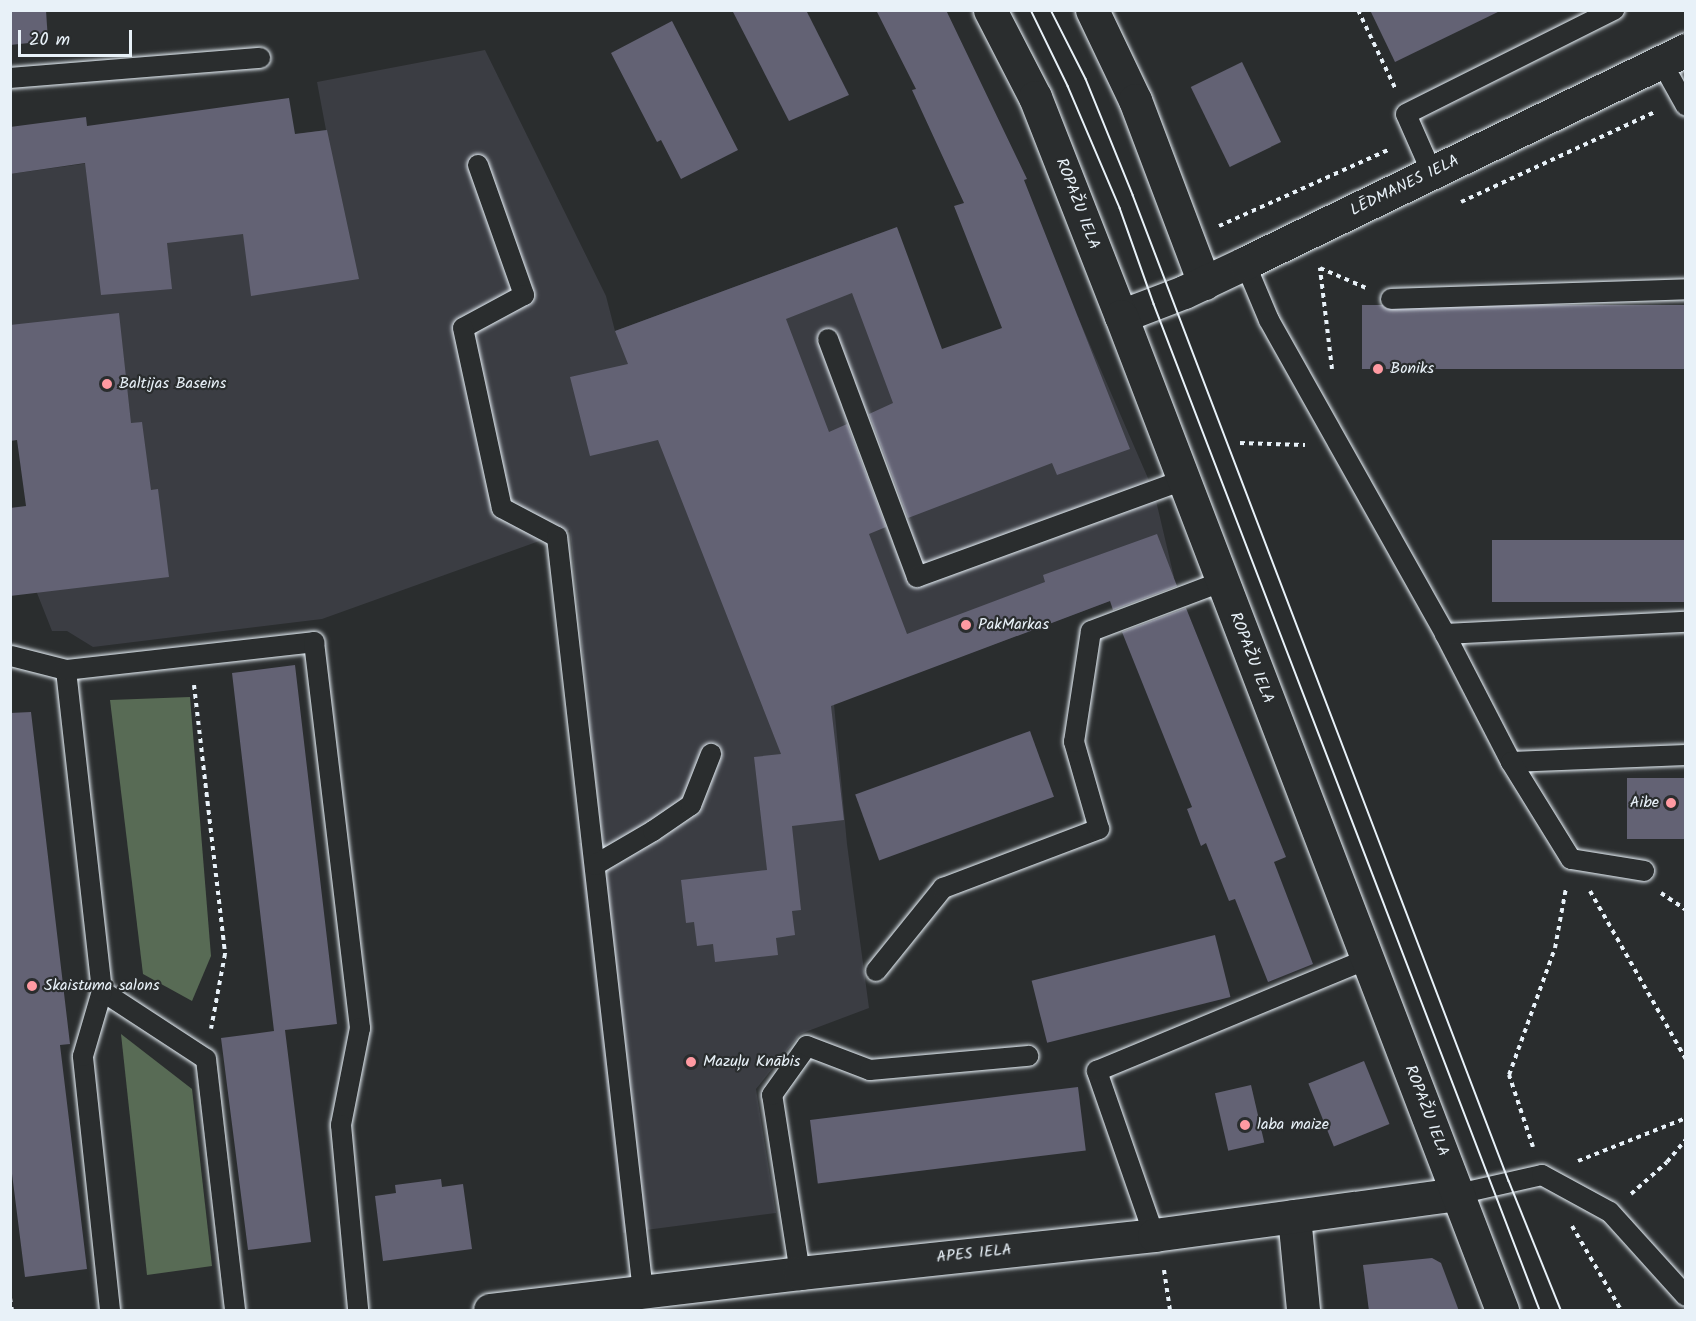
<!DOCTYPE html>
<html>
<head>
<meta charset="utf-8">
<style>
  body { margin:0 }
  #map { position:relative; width:1696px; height:1321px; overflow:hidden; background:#2a2d2e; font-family:Kalam,sans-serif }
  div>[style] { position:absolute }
  .built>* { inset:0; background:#3b3d43 }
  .green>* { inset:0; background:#586b55 }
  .building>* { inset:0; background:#636274; transform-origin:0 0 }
  .path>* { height:4px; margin-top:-2px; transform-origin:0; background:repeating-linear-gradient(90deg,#e8f1f8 0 4.5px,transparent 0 9px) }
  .roads { filter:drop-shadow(0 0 2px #e8f1f8) drop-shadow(0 0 2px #e8f1f8) }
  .lane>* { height:20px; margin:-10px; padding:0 10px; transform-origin:10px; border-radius:10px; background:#2a2d2e }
  .street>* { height:33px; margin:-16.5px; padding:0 16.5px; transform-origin:16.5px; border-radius:16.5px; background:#2a2d2e }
  .secondary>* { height:33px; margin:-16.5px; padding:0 16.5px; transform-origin:16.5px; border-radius:16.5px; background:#2a2d2e }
  .tram>* { height:1.5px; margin:-0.75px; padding:0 0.75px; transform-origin:0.75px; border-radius:0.75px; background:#e8f1f8 }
  .dots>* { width:16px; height:16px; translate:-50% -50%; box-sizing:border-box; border:3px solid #2a2d2e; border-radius:50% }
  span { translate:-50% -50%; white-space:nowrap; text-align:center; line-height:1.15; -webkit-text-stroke:4.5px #2a2d2e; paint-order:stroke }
  .street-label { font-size:16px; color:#e8f1f8 }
  .poi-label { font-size:16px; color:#e8f1f8 }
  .left { translate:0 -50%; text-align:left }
  .right { translate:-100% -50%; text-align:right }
  .frame { position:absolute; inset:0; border:12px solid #e8f1f8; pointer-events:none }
  .scale { position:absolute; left:18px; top:30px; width:114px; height:27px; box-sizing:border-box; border:3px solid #e8f1f8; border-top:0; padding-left:8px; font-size:18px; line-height:21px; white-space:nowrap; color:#e8f1f8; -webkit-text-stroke:4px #2a2d2e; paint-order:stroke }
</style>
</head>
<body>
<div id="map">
  <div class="built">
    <i style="clip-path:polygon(485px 50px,606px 296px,615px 331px,878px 234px,928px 373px,1078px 317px,1154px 492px,1174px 577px,834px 704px,847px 844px,869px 1008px,800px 1034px,756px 1089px,776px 1213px,623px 1233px,579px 843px,602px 841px,570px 530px,322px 619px,93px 647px,67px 631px,52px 631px,37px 593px,11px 348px,10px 174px,326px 130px,317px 82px)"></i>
  </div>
  <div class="green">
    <i style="clip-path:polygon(190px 697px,211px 956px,192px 1001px,143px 974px,110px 700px)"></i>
    <i style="clip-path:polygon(121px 1034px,192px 1089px,212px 1266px,147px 1275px)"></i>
  </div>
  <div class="building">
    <i style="clip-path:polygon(10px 10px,46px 10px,48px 41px,10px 45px)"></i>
    <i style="clip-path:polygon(732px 10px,806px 10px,849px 95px,789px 121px)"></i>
    <i style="clip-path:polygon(876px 10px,946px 10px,1027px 179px,1024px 180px,1130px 449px,1057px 475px,1052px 463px,908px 518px,869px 414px,893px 403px,852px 293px,786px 319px,829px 432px,847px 424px,886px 527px,869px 534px,907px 634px,1045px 582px,1043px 575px,1157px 534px,1177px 586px,1113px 610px,1110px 601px,831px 706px,844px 820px,792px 826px,801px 910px,792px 911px,795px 935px,776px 938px,778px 955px,715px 962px,713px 944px,697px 946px,694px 922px,686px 923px,681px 880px,767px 870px,754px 757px,781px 754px,658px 440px,590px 456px,570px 377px,628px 364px,615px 331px,897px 227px,942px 349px,1002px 328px,954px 206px,964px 203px,912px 90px,916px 89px)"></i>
    <i style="clip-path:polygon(1370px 10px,1502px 10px,1395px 62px)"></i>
    <i style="clip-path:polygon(672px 21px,738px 150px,681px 179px,661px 140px,657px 142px,611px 53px)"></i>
    <i style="left:1242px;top:62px;width:89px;height:57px;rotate:64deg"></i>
    <i style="clip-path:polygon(289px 98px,295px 134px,327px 130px,359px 279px,251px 296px,243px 234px,167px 243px,172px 289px,101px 295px,85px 163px,10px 174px,10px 127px,86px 117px,87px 126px)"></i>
    <i style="left:1686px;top:305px;width:64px;height:324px;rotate:90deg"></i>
    <i style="clip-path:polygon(119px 313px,131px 423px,142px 422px,151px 490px,158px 489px,169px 577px,10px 596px,10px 508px,26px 506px,17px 440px,10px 441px,10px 325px)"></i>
    <i style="left:1686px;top:540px;width:62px;height:194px;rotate:90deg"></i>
    <i style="clip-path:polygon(1186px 608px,1286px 857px,1274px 862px,1313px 964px,1268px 982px,1235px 899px,1229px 901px,1206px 843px,1201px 846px,1187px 809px,1192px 807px,1122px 632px)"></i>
    <i style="clip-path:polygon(295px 665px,337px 1024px,285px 1030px,311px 1242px,248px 1250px,221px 1038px,274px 1031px,232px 673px)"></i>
    <i style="clip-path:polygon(31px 712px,70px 1044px,60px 1045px,87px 1269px,25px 1277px,10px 1158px,10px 713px)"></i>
    <i style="left:1030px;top:731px;width:70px;height:186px;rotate:70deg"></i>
    <i style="left:1686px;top:778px;width:61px;height:59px;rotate:90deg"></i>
    <i style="left:1215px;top:935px;width:64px;height:189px;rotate:76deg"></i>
    <i style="left:1364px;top:1061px;width:68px;height:60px;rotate:68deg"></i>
    <i style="left:1251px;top:1085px;width:59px;height:37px;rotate:77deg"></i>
    <i style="left:1078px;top:1087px;width:64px;height:270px;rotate:83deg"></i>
    <i style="clip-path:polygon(441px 1179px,442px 1187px,463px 1184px,472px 1249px,383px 1261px,375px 1196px,396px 1193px,395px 1185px)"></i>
    <i style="clip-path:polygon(1432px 1258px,1441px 1263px,1459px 1311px,1369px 1311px,1363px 1265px)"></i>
  </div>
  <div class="path">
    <i style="left:1358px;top:10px;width:86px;rotate:64.6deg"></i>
    <i style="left:1461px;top:202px;width:214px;rotate:-24.9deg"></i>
    <i style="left:1219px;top:226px;width:188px;rotate:-24.2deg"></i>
    <i style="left:1332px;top:369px;width:102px;rotate:-96.8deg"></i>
    <i style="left:1320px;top:268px;width:50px;rotate:23.5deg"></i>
    <i style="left:1240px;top:443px;width:65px;rotate:1.8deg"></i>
    <i style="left:194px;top:685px;width:271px;rotate:83.4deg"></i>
    <i style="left:225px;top:954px;width:76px;rotate:100.6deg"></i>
    <i style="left:1590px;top:891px;width:193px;rotate:60.3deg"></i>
    <i style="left:1661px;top:893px;width:30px;rotate:34deg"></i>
    <i style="left:1533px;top:1147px;width:76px;rotate:-108.4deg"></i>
    <i style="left:1509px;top:1075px;width:135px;rotate:-70.1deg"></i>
    <i style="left:1555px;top:948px;width:61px;rotate:-79.6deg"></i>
    <i style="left:1578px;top:1161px;width:116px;rotate:-21.7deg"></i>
    <i style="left:1631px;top:1194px;width:48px;rotate:-41.6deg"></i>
    <i style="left:1667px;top:1162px;width:30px;rotate:-50deg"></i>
    <i style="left:1572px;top:1226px;width:97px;rotate:59.7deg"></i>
    <i style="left:1164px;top:1270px;width:40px;rotate:81.5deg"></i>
    <i style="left:10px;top:1298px;width:12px;rotate:81deg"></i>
  </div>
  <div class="roads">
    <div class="lane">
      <i style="left:1661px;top:61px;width:51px;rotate:60.9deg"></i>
      <i style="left:10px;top:78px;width:251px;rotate:-4.6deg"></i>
      <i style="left:478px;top:165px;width:138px;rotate:70.5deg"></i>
      <i style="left:524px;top:295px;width:69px;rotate:151.6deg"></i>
      <i style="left:463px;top:328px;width:184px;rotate:77.8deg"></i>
      <i style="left:502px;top:508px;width:62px;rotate:27.8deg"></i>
      <i style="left:557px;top:537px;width:760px;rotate:83.5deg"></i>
      <i style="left:1432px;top:173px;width:64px;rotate:-113.8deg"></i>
      <i style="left:1406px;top:114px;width:233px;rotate:-26.6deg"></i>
      <i style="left:1245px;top:263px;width:62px;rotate:67.2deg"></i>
      <i style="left:1269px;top:320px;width:360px;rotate:60.7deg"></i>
      <i style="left:1445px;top:634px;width:144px;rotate:62.7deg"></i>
      <i style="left:1511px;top:762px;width:175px;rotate:-2.3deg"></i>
      <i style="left:1391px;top:299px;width:295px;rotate:-1.9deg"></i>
      <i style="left:828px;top:339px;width:254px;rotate:69.5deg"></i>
      <i style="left:917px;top:577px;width:284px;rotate:-20deg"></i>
      <i style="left:1445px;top:634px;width:241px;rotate:-2.9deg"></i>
      <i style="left:11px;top:656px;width:57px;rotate:14.3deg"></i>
      <i style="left:1511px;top:762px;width:114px;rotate:58.3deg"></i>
      <i style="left:1571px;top:859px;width:74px;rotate:9.3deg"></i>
      <i style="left:595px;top:865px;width:67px;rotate:-30.4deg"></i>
      <i style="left:653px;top:831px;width:46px;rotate:-34.4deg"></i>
      <i style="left:691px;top:805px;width:55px;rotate:-68.6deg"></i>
      <i style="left:876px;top:971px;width:107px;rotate:-51.1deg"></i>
      <i style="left:943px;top:888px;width:167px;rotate:-20.7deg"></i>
      <i style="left:1099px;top:829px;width:91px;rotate:-106deg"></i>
      <i style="left:1074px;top:742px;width:112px;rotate:-81.3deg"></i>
      <i style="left:1091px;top:631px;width:139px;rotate:-20.7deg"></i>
      <i style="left:102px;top:991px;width:124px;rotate:33.2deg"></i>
      <i style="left:206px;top:1059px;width:253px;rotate:83.4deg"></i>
      <i style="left:1458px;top:1194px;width:86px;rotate:-12.7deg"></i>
      <i style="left:1542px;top:1175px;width:77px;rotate:28.6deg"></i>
      <i style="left:1610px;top:1212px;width:113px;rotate:47.9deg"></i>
      <i style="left:1154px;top:1235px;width:174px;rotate:-109.2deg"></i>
      <i style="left:1097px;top:1071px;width:293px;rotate:-22.5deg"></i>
      <i style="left:800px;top:1273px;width:180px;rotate:-98.9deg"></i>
      <i style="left:772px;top:1095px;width:60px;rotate:-54.5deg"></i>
      <i style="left:807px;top:1046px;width:67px;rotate:20.9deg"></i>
      <i style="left:870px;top:1070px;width:159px;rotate:-5.1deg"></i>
      <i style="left:110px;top:1310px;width:255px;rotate:-96.1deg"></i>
      <i style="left:83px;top:1056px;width:68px;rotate:-73.7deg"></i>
      <i style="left:102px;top:991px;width:323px;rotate:-96.4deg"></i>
      <i style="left:66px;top:670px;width:250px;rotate:-6.4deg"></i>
      <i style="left:314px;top:642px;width:389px;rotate:83.2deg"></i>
      <i style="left:360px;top:1028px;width:99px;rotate:101.1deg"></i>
      <i style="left:341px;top:1125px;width:186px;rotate:84.7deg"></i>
    </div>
    <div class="street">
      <i style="left:1092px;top:10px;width:100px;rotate:64.5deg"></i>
      <i style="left:1135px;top:100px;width:196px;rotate:69.3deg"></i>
      <i style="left:1121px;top:316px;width:67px;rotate:-20.9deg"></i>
      <i style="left:1184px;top:292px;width:68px;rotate:-25.4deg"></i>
      <i style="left:1245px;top:263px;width:490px;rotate:-25.8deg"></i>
      <i style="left:1294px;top:1216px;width:94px;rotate:84.5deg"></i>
      <i style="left:490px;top:1310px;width:312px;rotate:-6.8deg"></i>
      <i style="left:800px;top:1273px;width:356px;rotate:-6.1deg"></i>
      <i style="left:1154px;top:1235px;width:307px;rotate:-7.7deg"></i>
    </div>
    <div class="secondary">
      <i style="left:990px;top:10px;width:98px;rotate:62.7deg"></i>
      <i style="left:1035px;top:97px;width:235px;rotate:68.6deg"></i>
      <i style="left:1121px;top:316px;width:1065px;rotate:69.03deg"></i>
    </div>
  </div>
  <div class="tram">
    <i style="left:1031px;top:10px;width:85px;rotate:64deg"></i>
    <i style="left:1068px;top:86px;width:133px;rotate:66.9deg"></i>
    <i style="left:1120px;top:208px;width:102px;rotate:70.5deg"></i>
    <i style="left:1154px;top:304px;width:1078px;rotate:69.01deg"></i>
    <i style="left:1051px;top:10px;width:77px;rotate:63.1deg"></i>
    <i style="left:1086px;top:79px;width:125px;rotate:67.9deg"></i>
    <i style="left:1133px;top:195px;width:1055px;rotate:69.13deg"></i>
    <i style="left:1509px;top:1181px;width:139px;rotate:68deg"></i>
  </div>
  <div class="dots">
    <i style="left:1378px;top:369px;background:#ff9aa2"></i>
    <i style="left:107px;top:384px;background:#ff9aa2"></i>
    <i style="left:966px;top:625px;background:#ff9aa2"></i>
    <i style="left:1671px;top:803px;background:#ff9aa2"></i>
    <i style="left:32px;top:986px;background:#ff9aa2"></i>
    <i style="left:691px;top:1062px;background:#ff9aa2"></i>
    <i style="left:1245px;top:1125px;background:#ff9aa2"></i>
  </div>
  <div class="street-label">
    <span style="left:1405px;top:186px;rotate:-26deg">LĒDMANES IELA</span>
    <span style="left:1077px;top:204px;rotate:69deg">ROPAŽU IELA</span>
    <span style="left:1251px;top:658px;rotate:69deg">ROPAŽU IELA</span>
    <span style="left:1426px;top:1111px;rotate:69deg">ROPAŽU IELA</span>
    <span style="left:974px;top:1254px;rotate:-6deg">APES IELA</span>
  </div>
  <div class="poi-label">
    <span class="left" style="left:1390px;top:369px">Boniks</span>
    <span class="left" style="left:119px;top:384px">Baltijas Baseins</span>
    <span class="left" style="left:978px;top:625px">PakMarkas</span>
    <span class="right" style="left:1659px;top:803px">Aibe</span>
    <span class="left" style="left:44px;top:986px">Skaistuma salons</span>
    <span class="left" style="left:703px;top:1062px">Mazuļu Knābis</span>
    <span class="left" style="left:1257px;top:1125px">laba maize</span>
  </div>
  <div class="frame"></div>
  <div class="scale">20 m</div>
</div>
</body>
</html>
